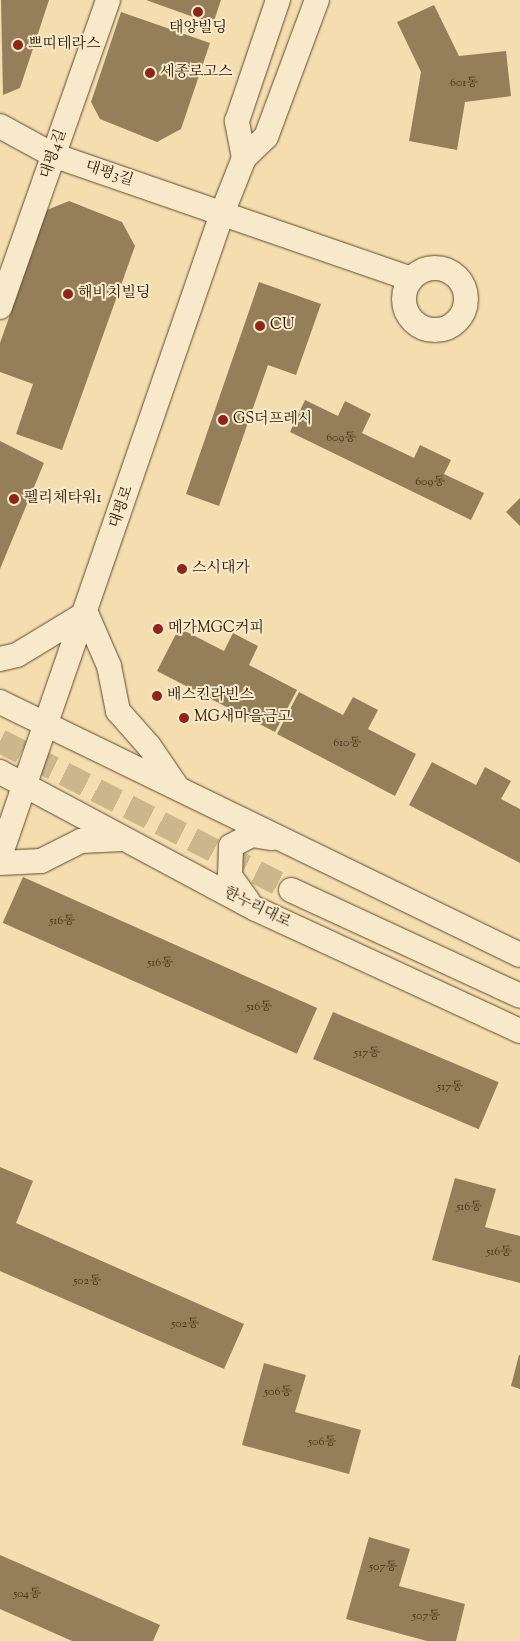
<!DOCTYPE html>
<html>
<head>
<meta charset="utf-8">
<style>
  body { margin:0 }
  #map { position:relative; width:520px; height:1641px; overflow:hidden; background:#f4ddaf; font-family:"Sorts Mill Goudy","Noto Serif KR",serif }
  div>[style] { position:absolute }
  .building>* { inset:0; background:#957f5b; transform-origin:0 0 }
  .minor-tunnel>* { height:24px; margin-top:-12px; transform-origin:0; background:repeating-linear-gradient(90deg,#ccb68c 0 24px,transparent 0 36px) }
  .roads { filter:drop-shadow(0 0 1px #604a2c) drop-shadow(0 0 1px #604a2c) }
  .minor>* { height:24px; margin:-12px; padding:0 12px; transform-origin:12px; border-radius:12px; background:#f8e9cb }
  .minor>.ring { margin:-12px; padding:0; box-sizing:content-box; background:none; border:24px solid #f8e9cb; border-radius:50% }
  .dots>* { width:14px; height:14px; translate:-50% -50%; box-sizing:border-box; border:2px solid #f8e9cb; border-radius:50% }
  span { translate:-50% -50%; white-space:nowrap; text-align:center; line-height:1.15; -webkit-text-stroke:4px #f8e9cb; paint-order:stroke }
  .number-label { font-size:12px; color:#483217 }
  .number-label span { -webkit-text-stroke-width:0 }
  .poi-label { font-size:15px; color:#2e1900 }
  .left { translate:0 -50%; text-align:left }
  .street-label { font-size:15px; color:#2e1900 }
</style>
</head>
<body>
<div id="map">
  <div class="building">
    <i style="clip-path:polygon(49px 0,20px 88px,3px 95px,1px 0)"></i>
    <i style="clip-path:polygon(146px 0,221px 0,213px 24px)"></i>
    <i style="clip-path:polygon(434px 5px,459px 56px,506px 51px,511px 96px,465px 102px,457px 150px,409px 141px,421px 72px,397px 22px)"></i>
    <i style="clip-path:polygon(121px 12px,210px 43px,181px 129px,157px 142px,100px 119px,91px 102px)"></i>
    <i style="clip-path:polygon(69px 201px,122px 222px,135px 246px,62px 450px,16px 434px,33px 384px,0 372px,0 343px,47px 210px)"></i>
    <i style="clip-path:polygon(259px 282px,321px 304px,296px 375px,268px 365px,219px 506px,186px 494px)"></i>
    <i style="clip-path:polygon(305px 400px,338px 416px,345px 401px,371px 414px,362px 433px,414px 458px,420px 445px,451px 460px,444px 474px,484px 493px,471px 520px,290px 432px)"></i>
    <i style="clip-path:polygon(0 441px,44px 463px,0 569px)"></i>
    <i style="clip-path:polygon(520px 498px,520px 526px,506px 512px)"></i>
    <i style="clip-path:polygon(179px 628px,224px 651px,233px 633px,258px 646px,249px 665px,297px 690px,275px 732px,157px 671px)"></i>
    <i style="clip-path:polygon(299px 692px,343px 715px,353px 697px,378px 710px,368px 729px,416px 754px,395px 796px,277px 734px)"></i>
    <i style="clip-path:polygon(432px 762px,476px 785px,485px 767px,511px 781px,501px 799px,520px 809px,520px 863px,409px 805px)"></i>
    <i style="left:23px;top:877px;width:322px;height:50px;rotate:24deg"></i>
    <i style="left:333px;top:1012px;width:180px;height:51px;rotate:23deg"></i>
    <i style="clip-path:polygon(0 1167px,33px 1181px,16px 1223px,244px 1324px,224px 1369px,0 1271px)"></i>
    <i style="clip-path:polygon(455px 1178px,496px 1189px,485px 1227px,520px 1236px,520px 1283px,432px 1260px)"></i>
    <i style="clip-path:polygon(519px 1355px,520px 1355px,520px 1389px,511px 1386px)"></i>
    <i style="clip-path:polygon(264px 1363px,306px 1375px,295px 1412px,361px 1430px,349px 1474px,242px 1445px)"></i>
    <i style="clip-path:polygon(369px 1537px,410px 1549px,399px 1586px,465px 1604px,456px 1641px,427px 1641px,346px 1619px)"></i>
    <i style="clip-path:polygon(0 1555px,160px 1625px,153px 1641px,72px 1641px,0 1609px)"></i>
  </div>
  <div class="minor-tunnel">
    <i style="left:0;top:741px;width:327px;rotate:27.1deg"></i>
  </div>
  <div class="roads">
    <div class="minor">
      <i style="left:0;top:126px;width:60px;rotate:28.7deg"></i>
      <i style="left:53px;top:155px;width:379px;rotate:19.1deg"></i>
      <i style="left:244px;top:158px;width:38px;rotate:-101deg"></i>
      <i style="left:237px;top:121px;width:128px;rotate:-71.3deg"></i>
      <i class="ring" style="left:404px;top:268px;width:38px;height:38px"></i>
      <i style="left:0;top:307px;width:325px;rotate:-70.6deg"></i>
      <i style="left:86px;top:613px;width:58px;rotate:66.5deg"></i>
      <i style="left:109px;top:666px;width:46px;rotate:78.7deg"></i>
      <i style="left:118px;top:711px;width:47px;rotate:48.5deg"></i>
      <i style="left:149px;top:746px;width:50px;rotate:55.7deg"></i>
      <i style="left:0;top:659px;width:17px;rotate:-13deg"></i>
      <i style="left:17px;top:655px;width:81px;rotate:-31.3deg"></i>
      <i style="left:0;top:702px;width:578px;rotate:25.94deg"></i>
      <i style="left:0;top:772px;width:290px;rotate:28.2deg"></i>
      <i style="left:256px;top:909px;width:291px;rotate:24.8deg"></i>
      <i style="left:0;top:856px;width:682px;rotate:-70.93deg"></i>
      <i style="left:223px;top:211px;width:57px;rotate:-68.4deg"></i>
      <i style="left:244px;top:158px;width:30px;rotate:-44deg"></i>
      <i style="left:266px;top:137px;width:146px;rotate:-69.6deg"></i>
      <i style="left:0;top:863px;width:41px;rotate:-2.8deg"></i>
      <i style="left:41px;top:861px;width:45px;rotate:-26.6deg"></i>
      <i style="left:81px;top:841px;width:42px;rotate:-2.7deg"></i>
      <i style="left:291px;top:890px;width:252px;rotate:24.8deg"></i>
      <i style="left:248px;top:901px;width:31px;rotate:-126deg"></i>
      <i style="left:230px;top:876px;width:30px;rotate:-88deg"></i>
      <i style="left:231px;top:846px;width:24px;rotate:-28deg"></i>
      <i style="left:252px;top:835px;width:20px;rotate:9deg"></i>
    </div>
  </div>
  <div class="dots">
    <i style="left:198px;top:12px;background:#8f2418"></i>
    <i style="left:18px;top:45px;background:#8f2418"></i>
    <i style="left:150px;top:73px;background:#8f2418"></i>
    <i style="left:68px;top:294px;background:#8f2418"></i>
    <i style="left:260px;top:326px;background:#8f2418"></i>
    <i style="left:223px;top:420px;background:#8f2418"></i>
    <i style="left:14px;top:499px;background:#8f2418"></i>
    <i style="left:182px;top:569px;background:#8f2418"></i>
    <i style="left:158px;top:629px;background:#8f2418"></i>
    <i style="left:157px;top:696px;background:#8f2418"></i>
    <i style="left:184px;top:718px;background:#8f2418"></i>
  </div>
  <div class="number-label">
    <span style="left:464px;top:84px">601동</span>
    <span style="left:341px;top:439px">609동</span>
    <span style="left:430px;top:483px">609동</span>
    <span style="left:347px;top:744px">610동</span>
    <span style="left:62px;top:922px">516동</span>
    <span style="left:160px;top:964px">516동</span>
    <span style="left:259px;top:1008px">516동</span>
    <span style="left:367px;top:1054px">517동</span>
    <span style="left:450px;top:1088px">517동</span>
    <span style="left:469px;top:1208px">516동</span>
    <span style="left:499px;top:1253px">516동</span>
    <span style="left:87px;top:1282px">502동</span>
    <span style="left:185px;top:1325px">502동</span>
    <span style="left:278px;top:1393px">506동</span>
    <span style="left:322px;top:1443px">506동</span>
    <span style="left:383px;top:1568px">507동</span>
    <span style="left:27px;top:1595px">504동</span>
    <span style="left:426px;top:1617px">507동</span>
  </div>
  <div class="poi-label">
    <span style="left:198px;top:29px">태양빌딩</span>
    <span class="left" style="left:28px;top:45px">쁘띠테라스</span>
    <span class="left" style="left:160px;top:73px">세종로고스</span>
    <span class="left" style="left:78px;top:294px">해비치빌딩</span>
    <span class="left" style="left:270px;top:326px">CU</span>
    <span class="left" style="left:233px;top:420px">GS더프레시</span>
    <span class="left" style="left:24px;top:499px">펠리체타워1</span>
    <span class="left" style="left:192px;top:569px">스시대가</span>
    <span class="left" style="left:168px;top:629px">메가MGC커피</span>
    <span class="left" style="left:167px;top:696px">배스킨라빈스</span>
    <span class="left" style="left:194px;top:718px">MG새마을금고</span>
  </div>
  <div class="street-label">
    <span style="left:54px;top:154px;rotate:-71deg">대평4길</span>
    <span style="left:109px;top:174px;rotate:18deg">대평3길</span>
    <span style="left:122px;top:507px;rotate:-71deg">대평로</span>
    <span style="left:257px;top:908px;rotate:26deg">한누리대로</span>
  </div>
</div>
</body>
</html>
